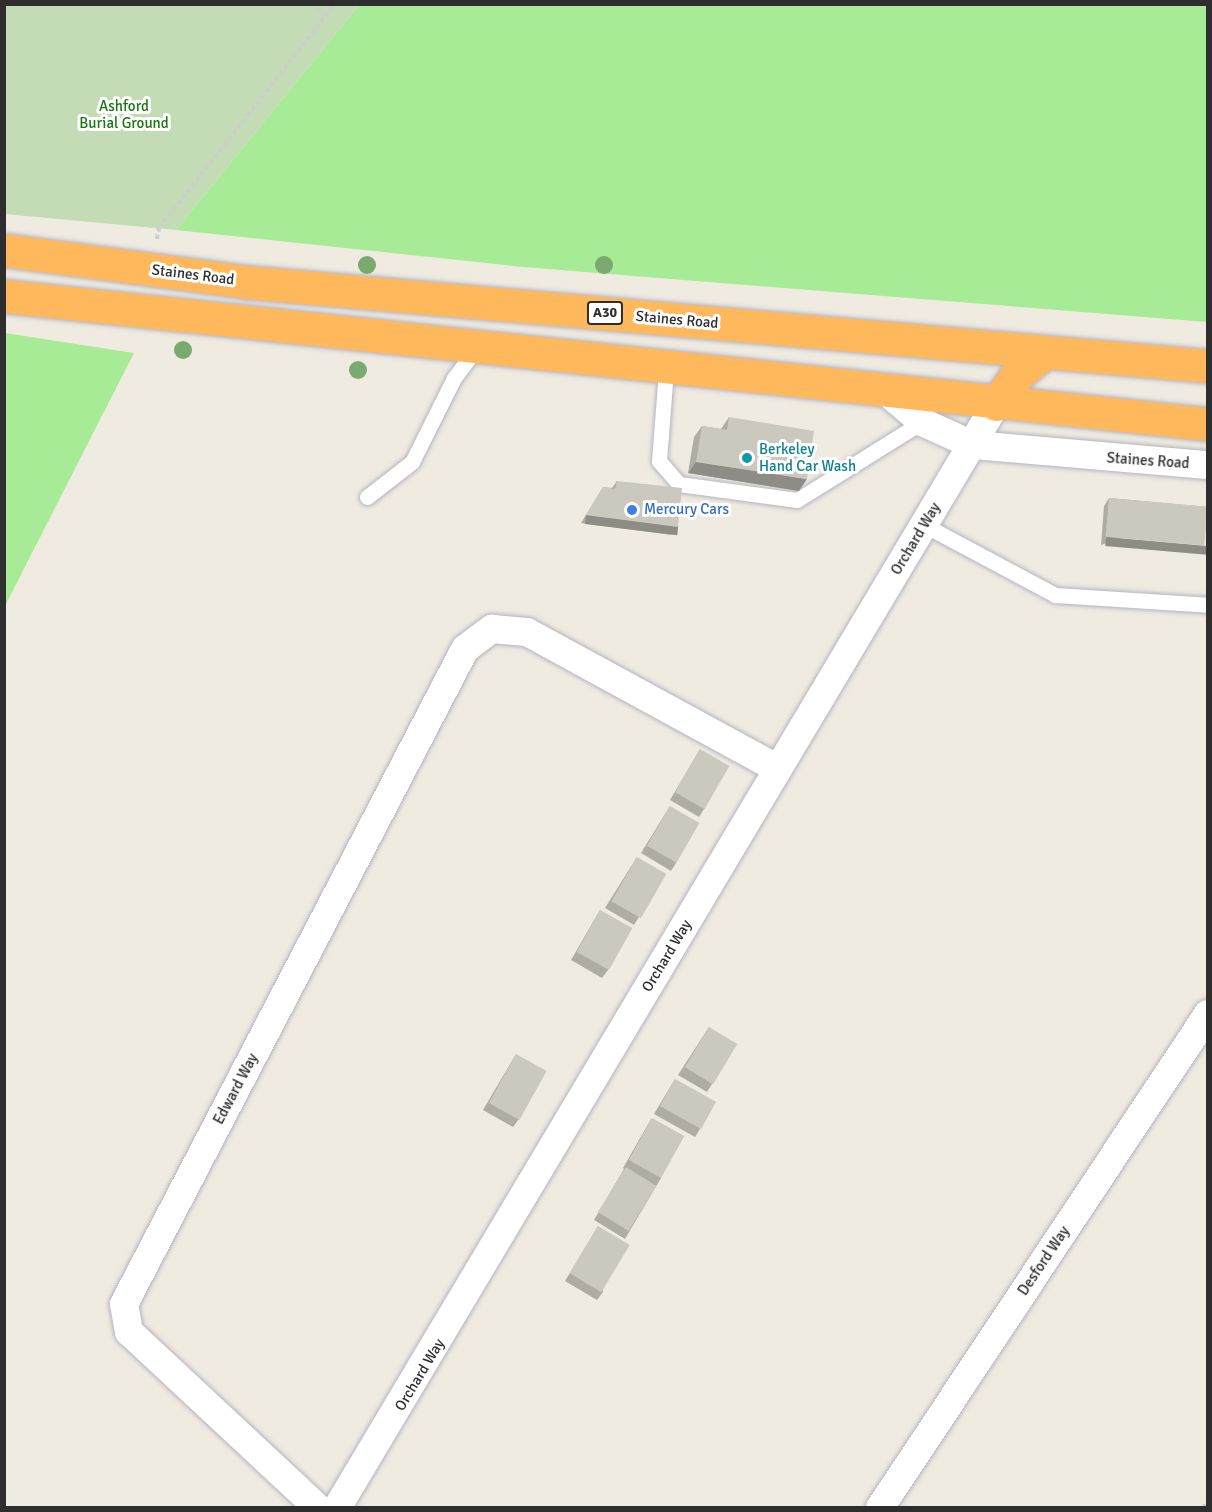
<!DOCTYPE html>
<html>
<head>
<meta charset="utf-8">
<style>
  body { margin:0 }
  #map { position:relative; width:1212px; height:1512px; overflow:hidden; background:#f0ebe0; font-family:Signika,sans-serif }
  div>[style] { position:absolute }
  .green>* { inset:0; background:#a8eb97 }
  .cemetery>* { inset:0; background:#c3dcb5 }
  .path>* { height:4px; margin-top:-2px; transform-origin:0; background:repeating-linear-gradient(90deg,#cdcdcd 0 4.5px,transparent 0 7.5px) }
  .roads { filter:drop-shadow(0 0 2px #b3b4c2) drop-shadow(0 0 2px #b3b4c2) }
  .lane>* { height:15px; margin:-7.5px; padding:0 7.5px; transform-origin:7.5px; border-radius:7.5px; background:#fff }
  .street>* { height:28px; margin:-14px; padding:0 14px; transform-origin:14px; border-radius:14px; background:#fff }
  .highway>* { height:33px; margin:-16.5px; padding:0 16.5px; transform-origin:16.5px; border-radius:16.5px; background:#ffb95c }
  .trees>* { width:18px; height:18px; margin:-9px; border-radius:50%; background:#7aaa6f }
  .wall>* { inset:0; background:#afada3 }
  .shaded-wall>* { inset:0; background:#8e8d85; transform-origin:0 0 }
  .building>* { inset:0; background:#cbc9be; transform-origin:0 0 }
  .dots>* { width:16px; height:16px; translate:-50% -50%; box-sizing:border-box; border:3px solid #fff; border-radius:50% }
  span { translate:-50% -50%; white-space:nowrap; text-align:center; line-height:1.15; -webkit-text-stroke:6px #fff; paint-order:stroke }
  .shield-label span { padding:2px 4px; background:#fff; border:2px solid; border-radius:4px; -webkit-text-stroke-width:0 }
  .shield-label { font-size:14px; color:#2e2e2e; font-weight:700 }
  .park-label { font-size:15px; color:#1a7513 }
  .street-label { font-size:15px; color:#2e2e2e }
  .culture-label { font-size:15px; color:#0d838f }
  .left { translate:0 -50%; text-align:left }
  .shop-label { font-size:15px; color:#366cbe }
  .frame { position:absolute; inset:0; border:6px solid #2e2e2e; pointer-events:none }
</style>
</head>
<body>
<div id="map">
  <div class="green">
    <i style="clip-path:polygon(359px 5px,1207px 5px,1207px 322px,523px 267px,176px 230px)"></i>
    <i style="clip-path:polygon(5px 333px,134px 353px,5px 606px,4px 333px)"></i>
  </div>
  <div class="cemetery">
    <i style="clip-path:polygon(4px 5px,5px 4px,359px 5px,176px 230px,5px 214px)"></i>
  </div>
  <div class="path">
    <i style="left:311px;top:4px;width:18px;rotate:41deg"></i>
    <i style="left:325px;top:16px;width:16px;rotate:-50deg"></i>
    <i style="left:157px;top:239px;width:11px;rotate:-80deg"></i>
    <i style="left:159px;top:228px;width:273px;rotate:-51.8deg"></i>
    <i style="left:1203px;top:1508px;width:9px;rotate:-54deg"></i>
  </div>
  <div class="roads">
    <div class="lane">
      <i style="left:666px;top:370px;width:91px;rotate:94.4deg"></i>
      <i style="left:659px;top:461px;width:30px;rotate:49deg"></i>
      <i style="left:679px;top:484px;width:119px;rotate:7.7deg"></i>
      <i style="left:797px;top:500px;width:147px;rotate:-32deg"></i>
      <i style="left:367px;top:497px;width:57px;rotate:-37.9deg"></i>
      <i style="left:412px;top:462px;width:94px;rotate:-63.4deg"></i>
      <i style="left:454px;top:378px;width:35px;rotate:-53deg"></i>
      <i style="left:924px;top:525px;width:149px;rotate:28.1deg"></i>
      <i style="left:1055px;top:595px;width:153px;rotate:3.7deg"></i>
    </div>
    <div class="street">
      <i style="left:888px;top:393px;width:45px;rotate:40.5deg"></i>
      <i style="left:922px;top:422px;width:56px;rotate:24.3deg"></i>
      <i style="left:973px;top:445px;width:236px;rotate:4.9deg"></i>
      <i style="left:318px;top:1508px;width:258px;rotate:-137deg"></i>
      <i style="left:129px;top:1332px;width:28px;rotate:-100deg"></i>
      <i style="left:124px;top:1304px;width:738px;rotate:-62.5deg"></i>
      <i style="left:465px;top:649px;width:34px;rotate:-37deg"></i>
      <i style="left:492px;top:629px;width:35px;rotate:5deg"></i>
      <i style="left:527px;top:632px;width:286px;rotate:28.6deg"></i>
      <i style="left:337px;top:1508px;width:1286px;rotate:-59.17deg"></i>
      <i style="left:880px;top:1508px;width:593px;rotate:-56.42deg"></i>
    </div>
    <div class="highway">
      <i style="left:4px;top:250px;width:244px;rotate:7.5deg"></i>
      <i style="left:246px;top:282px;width:966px;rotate:4.99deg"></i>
      <i style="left:4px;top:296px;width:1211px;rotate:6.07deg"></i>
      <i style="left:996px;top:404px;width:33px;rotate:-55deg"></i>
      <i style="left:1015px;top:377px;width:38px;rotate:-40deg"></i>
    </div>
  </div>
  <div class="trees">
    <i style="left:367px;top:265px"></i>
    <i style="left:604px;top:265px"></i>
    <i style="left:183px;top:350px"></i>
    <i style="left:358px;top:370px"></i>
  </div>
  <div class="wall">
    <i style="clip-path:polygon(729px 417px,799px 491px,688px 473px,694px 437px,702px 426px,721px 429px)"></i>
    <i style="clip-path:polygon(617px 481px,672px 535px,581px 523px,603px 487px,612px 488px)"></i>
    <i style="clip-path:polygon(1109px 498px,1208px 507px,1101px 545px,1104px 506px)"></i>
    <i style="clip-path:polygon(700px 749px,704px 809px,699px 817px,670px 800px)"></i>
    <i style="clip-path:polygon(670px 806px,676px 863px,671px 871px,641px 853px)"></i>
    <i style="clip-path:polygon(637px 857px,639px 917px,634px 925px,605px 908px)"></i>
    <i style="clip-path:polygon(600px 910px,608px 970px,602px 978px,571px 960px)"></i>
    <i style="clip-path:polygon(709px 1027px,712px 1084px,707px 1092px,678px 1075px)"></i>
    <i style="clip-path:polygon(516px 1054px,519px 1119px,513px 1127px,483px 1110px)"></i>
    <i style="clip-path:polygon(675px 1079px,700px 1129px,695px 1137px,654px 1114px)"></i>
    <i style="clip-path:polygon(652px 1118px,661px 1178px,625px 1239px,594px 1220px,624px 1169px,623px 1168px,647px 1126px)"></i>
    <i style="clip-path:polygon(598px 1226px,603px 1292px,597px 1300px,565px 1281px)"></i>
  </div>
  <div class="shaded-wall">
    <i style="clip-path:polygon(696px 462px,807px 479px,799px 491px,688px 473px)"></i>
    <i style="left:586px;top:515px;width:93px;height:9px;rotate:7deg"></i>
    <i style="left:1106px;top:537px;width:102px;height:9px;rotate:5deg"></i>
  </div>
  <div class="building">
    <i style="clip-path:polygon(729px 417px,814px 431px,807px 479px,696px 462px,702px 426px,727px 430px)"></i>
    <i style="clip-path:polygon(617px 481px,682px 488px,678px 527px,586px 515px,603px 487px,615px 489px)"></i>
    <i style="left:1109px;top:498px;width:99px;height:39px;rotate:5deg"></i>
    <i style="left:700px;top:749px;width:34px;height:50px;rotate:30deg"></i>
    <i style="left:670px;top:806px;width:34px;height:46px;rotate:30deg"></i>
    <i style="left:637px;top:857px;width:34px;height:51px;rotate:30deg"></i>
    <i style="left:600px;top:910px;width:37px;height:48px;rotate:29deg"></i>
    <i style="left:709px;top:1027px;width:33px;height:47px;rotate:31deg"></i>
    <i style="left:516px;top:1054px;width:35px;height:56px;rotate:29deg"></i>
    <i style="left:675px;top:1079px;width:47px;height:31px;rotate:29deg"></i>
    <i style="left:652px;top:1118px;width:37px;height:48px;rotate:29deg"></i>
    <i style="left:626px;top:1167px;width:36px;height:53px;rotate:32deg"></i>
    <i style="left:598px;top:1226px;width:37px;height:55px;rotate:31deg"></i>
  </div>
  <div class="dots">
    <i style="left:747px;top:458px;background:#0f9aa8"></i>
    <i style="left:632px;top:510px;background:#3f7fe0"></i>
  </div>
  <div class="shield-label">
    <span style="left:605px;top:313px">A30</span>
  </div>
  <div class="park-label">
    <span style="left:124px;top:115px">Ashford<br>Burial Ground</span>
  </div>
  <div class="street-label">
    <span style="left:193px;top:275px;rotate:7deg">Staines Road</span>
    <span style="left:677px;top:320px;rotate:5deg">Staines Road</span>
    <span style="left:1148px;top:461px;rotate:4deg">Staines Road</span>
    <span style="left:916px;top:539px;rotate:-59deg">Orchard Way</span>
    <span style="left:667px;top:956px;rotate:-59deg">Orchard Way</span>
    <span style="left:236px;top:1089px;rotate:-62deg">Edward Way</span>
    <span style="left:1044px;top:1261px;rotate:-56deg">Desford Way</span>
    <span style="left:420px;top:1375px;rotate:-59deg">Orchard Way</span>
  </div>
  <div class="culture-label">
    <span class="left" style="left:759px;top:458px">Berkeley<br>Hand Car Wash</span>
  </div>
  <div class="shop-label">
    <span class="left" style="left:644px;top:510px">Mercury Cars</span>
  </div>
  <div class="frame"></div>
</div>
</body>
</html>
